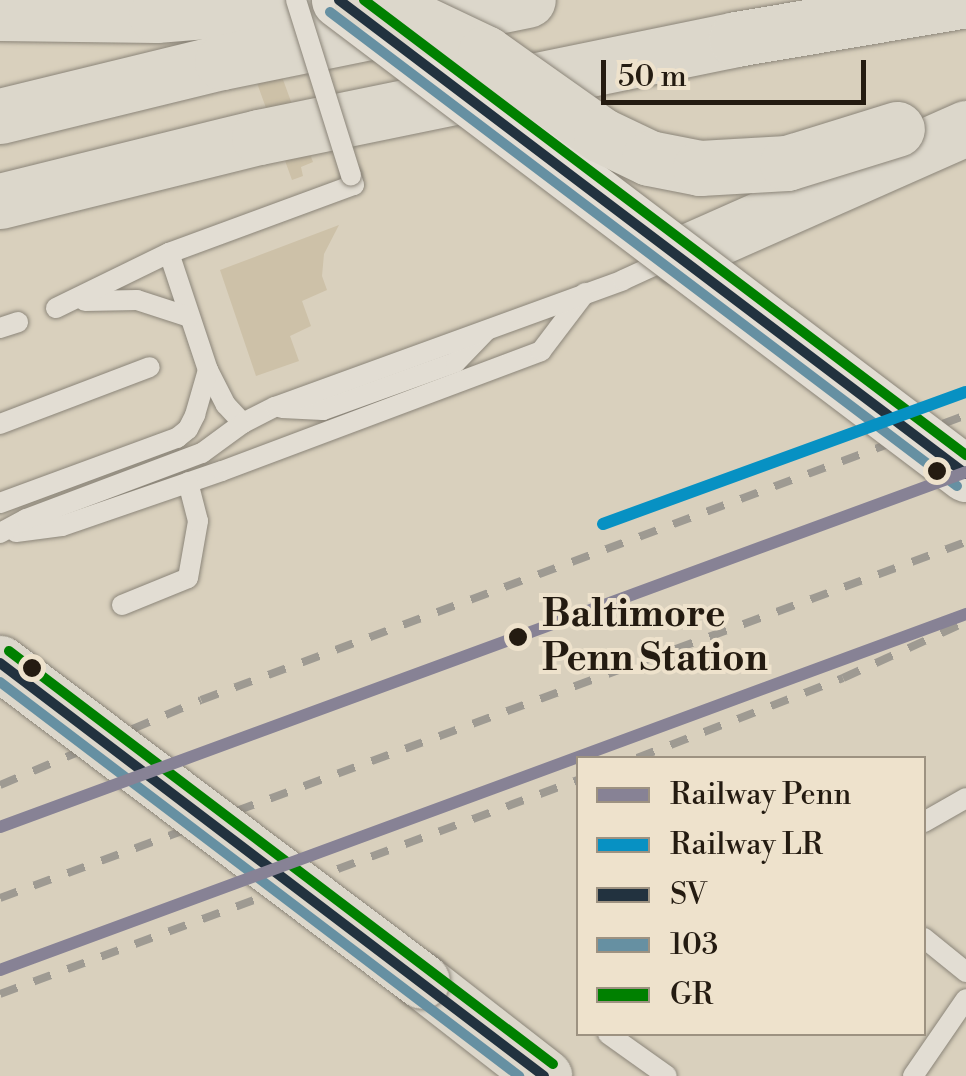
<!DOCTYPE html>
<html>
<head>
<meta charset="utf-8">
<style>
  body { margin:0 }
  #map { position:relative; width:966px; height:1076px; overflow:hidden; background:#d9d0bd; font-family:"Libre Bodoni",serif }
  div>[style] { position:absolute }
  .green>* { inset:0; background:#cdc1a8 }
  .roads { filter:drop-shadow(0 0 2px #8b8579) drop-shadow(0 0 2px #8b8579) }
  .lane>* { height:20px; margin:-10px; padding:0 10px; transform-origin:10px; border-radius:10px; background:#e2ddd3 }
  .primary>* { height:55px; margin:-27.5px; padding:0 27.5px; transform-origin:27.5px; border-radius:27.5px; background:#dcd7cb }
  .highway>* { height:55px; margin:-27.5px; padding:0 27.5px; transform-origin:27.5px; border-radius:27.5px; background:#dcd7cb }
  .rail>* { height:8px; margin-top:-4px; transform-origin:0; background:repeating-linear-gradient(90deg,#9e9a92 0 18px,transparent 0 36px) }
  .bridges { filter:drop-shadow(0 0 2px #8b8579) drop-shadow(0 0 2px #8b8579) }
  .lane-bridge>* { height:20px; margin:-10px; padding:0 10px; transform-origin:10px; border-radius:10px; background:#e2ddd3 }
  .secondary-bridge>* { height:55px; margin:-27.5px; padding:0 27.5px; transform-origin:27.5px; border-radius:27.5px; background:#e2ddd3 }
  .primary-bridge>* { height:55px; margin:-27.5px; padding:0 27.5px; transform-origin:27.5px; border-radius:27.5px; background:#dcd7cb }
  .highway-bridge>* { height:55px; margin:-27.5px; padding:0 27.5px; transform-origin:27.5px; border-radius:27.5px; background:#dcd7cb }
  .bus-1>* { height:10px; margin:-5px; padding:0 5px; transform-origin:5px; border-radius:5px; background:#22323f }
  .bus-2>* { height:10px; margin:-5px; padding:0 5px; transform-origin:5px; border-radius:5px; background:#6690a2 }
  .bus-3>* { height:10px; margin:-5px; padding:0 5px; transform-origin:5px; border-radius:5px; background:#008000 }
  .rail-1>* { height:12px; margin:-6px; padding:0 6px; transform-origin:6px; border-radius:6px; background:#878295 }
  .rail-2>* { height:12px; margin:-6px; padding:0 6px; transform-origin:6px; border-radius:6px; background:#0791c3 }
  .dots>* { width:28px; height:28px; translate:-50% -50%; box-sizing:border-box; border:5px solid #eee2cc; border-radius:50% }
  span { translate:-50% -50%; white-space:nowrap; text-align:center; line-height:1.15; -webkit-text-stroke:8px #eee2cc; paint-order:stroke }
  .stop-label { font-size:38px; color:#241b11; font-weight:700 }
  .left { translate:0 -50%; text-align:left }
  .legend { position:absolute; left:576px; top:756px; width:350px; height:280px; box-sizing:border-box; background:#eee2cc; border:2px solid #9d9281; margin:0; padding:12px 18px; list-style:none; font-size:30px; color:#241b11 }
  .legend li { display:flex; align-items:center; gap:20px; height:50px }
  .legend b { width:50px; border:2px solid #9d9281 }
  .scale { position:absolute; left:601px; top:60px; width:265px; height:45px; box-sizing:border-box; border:5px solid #241b11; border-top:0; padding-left:12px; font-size:30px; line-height:35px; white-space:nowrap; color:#241b11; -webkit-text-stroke:8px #eee2cc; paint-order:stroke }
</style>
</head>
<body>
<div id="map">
  <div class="green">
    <i style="clip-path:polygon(227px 0,261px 19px,313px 162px,301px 167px,303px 176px,292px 180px)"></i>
    <i style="clip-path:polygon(339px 225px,324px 254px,322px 276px,327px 290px,302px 301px,311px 326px,290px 336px,299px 361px,256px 376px,220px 270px)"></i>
  </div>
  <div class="roads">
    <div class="lane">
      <i style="left:169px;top:253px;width:123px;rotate:71.6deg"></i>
      <i style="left:208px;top:370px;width:39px;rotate:63deg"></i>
      <i style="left:226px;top:405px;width:25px;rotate:47deg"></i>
      <i style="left:85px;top:301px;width:52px;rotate:-1.1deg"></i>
      <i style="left:137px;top:300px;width:55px;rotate:18.1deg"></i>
      <i style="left:56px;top:308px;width:126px;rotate:-26deg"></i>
      <i style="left:169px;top:253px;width:197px;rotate:-20.2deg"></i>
      <i style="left:354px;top:185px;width:9px;rotate:-108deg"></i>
      <i style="left:0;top:328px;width:19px;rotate:-18deg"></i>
      <i style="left:282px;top:408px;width:41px;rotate:2.8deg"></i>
      <i style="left:323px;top:410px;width:141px;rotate:-19.8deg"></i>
      <i style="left:456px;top:362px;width:43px;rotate:-45.9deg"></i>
      <i style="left:0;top:424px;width:160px;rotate:-20.8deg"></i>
      <i style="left:0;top:503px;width:189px;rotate:-20.2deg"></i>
      <i style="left:177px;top:438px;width:14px;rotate:-39deg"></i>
      <i style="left:188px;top:429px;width:16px;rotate:-63deg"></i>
      <i style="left:195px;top:415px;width:47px;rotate:-73.9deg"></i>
      <i style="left:16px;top:532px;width:46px;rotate:-7.4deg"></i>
      <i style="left:62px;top:526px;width:169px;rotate:-19deg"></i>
      <i style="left:222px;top:471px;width:341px;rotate:-20.6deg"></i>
      <i style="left:541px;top:351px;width:73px;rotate:-52.8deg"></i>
      <i style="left:0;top:533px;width:30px;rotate:-28deg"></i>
      <i style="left:26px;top:519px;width:188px;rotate:-20.6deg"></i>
      <i style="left:202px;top:453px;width:51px;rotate:-36.2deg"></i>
      <i style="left:243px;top:423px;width:36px;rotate:-27deg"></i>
      <i style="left:275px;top:407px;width:370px;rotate:-20deg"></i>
      <i style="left:623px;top:280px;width:53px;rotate:-24.6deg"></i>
      <i style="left:122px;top:605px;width:71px;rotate:-22.2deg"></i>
      <i style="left:188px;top:578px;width:58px;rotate:-80deg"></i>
      <i style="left:198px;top:521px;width:40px;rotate:-104.4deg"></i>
      <i style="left:924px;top:822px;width:48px;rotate:-29.7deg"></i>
      <i style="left:924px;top:938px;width:54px;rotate:39deg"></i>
      <i style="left:608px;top:1034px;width:72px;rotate:35.4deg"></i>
      <i style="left:913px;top:1076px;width:93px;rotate:-55.5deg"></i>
    </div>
    <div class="primary">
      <i style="left:422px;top:981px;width:155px;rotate:37.9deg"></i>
    </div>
    <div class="highway">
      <i style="left:0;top:13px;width:156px;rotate:0.7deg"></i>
      <i style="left:156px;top:15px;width:186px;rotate:-4.6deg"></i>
      <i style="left:0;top:116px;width:228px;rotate:-13.7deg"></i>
      <i style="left:222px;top:62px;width:312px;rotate:-11.5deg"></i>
      <i style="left:0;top:201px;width:267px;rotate:-13.9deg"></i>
      <i style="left:259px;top:137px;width:487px;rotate:-11.6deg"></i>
      <i style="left:736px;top:39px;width:233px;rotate:-9.6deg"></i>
      <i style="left:677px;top:256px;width:316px;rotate:-23.9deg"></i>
    </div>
  </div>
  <div class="rail">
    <i style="left:637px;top:758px;width:221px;rotate:-21.2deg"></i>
    <i style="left:843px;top:678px;width:135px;rotate:-24.5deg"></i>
    <i style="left:0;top:785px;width:218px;rotate:-22.9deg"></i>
    <i style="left:201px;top:700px;width:816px;rotate:-20.43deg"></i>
    <i style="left:0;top:898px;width:1030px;rotate:-20.23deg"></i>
    <i style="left:0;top:994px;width:616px;rotate:-20.32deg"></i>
  </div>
  <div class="bridges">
    <div class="lane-bridge">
      <i style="left:296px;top:0;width:184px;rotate:72.6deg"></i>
    </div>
    <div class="secondary-bridge">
      <i style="left:339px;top:0;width:786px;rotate:37.09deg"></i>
    </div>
    <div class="primary-bridge">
      <i style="left:0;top:663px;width:528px;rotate:37deg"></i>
    </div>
    <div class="highway-bridge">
      <i style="left:361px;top:0;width:44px;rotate:18.4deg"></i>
      <i style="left:403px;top:14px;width:91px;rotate:25.4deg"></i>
      <i style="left:485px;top:53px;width:142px;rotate:35.3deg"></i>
      <i style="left:601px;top:135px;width:53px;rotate:25.6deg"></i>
      <i style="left:649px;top:158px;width:52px;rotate:11.1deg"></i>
      <i style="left:700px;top:168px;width:87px;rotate:-3.3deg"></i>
      <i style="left:787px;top:163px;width:115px;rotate:-17.2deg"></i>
    </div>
  </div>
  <div class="bus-1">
    <i style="left:339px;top:0;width:786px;rotate:37.09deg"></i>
    <i style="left:0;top:663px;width:683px;rotate:37.21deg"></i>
  </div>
  <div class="bus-2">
    <i style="left:330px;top:12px;width:786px;rotate:37.09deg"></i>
    <i style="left:0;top:682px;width:652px;rotate:37.2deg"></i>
  </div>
  <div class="bus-3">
    <i style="left:364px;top:0;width:755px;rotate:37.08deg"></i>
    <i style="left:9px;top:651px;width:683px;rotate:37.21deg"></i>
  </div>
  <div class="rail-1">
    <i style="left:0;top:827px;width:1029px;rotate:-20.18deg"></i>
    <i style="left:0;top:970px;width:1030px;rotate:-20.23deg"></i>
  </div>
  <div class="rail-2">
    <i style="left:603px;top:524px;width:386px;rotate:-20deg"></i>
  </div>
  <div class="dots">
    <i style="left:937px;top:471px;background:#241b11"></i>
    <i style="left:518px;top:637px;background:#241b11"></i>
    <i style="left:32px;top:668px;background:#241b11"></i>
  </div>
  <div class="stop-label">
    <span class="left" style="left:542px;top:637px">Baltimore<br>Penn Station</span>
  </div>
  <ul class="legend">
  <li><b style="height:12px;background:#878295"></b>Railway Penn</li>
  <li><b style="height:12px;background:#0791c3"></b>Railway LR</li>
  <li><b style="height:12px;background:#22323f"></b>SV</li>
  <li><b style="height:12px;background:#6690a2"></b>103</li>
  <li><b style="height:12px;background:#008000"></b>GR</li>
  </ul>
  <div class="scale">50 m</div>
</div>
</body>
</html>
